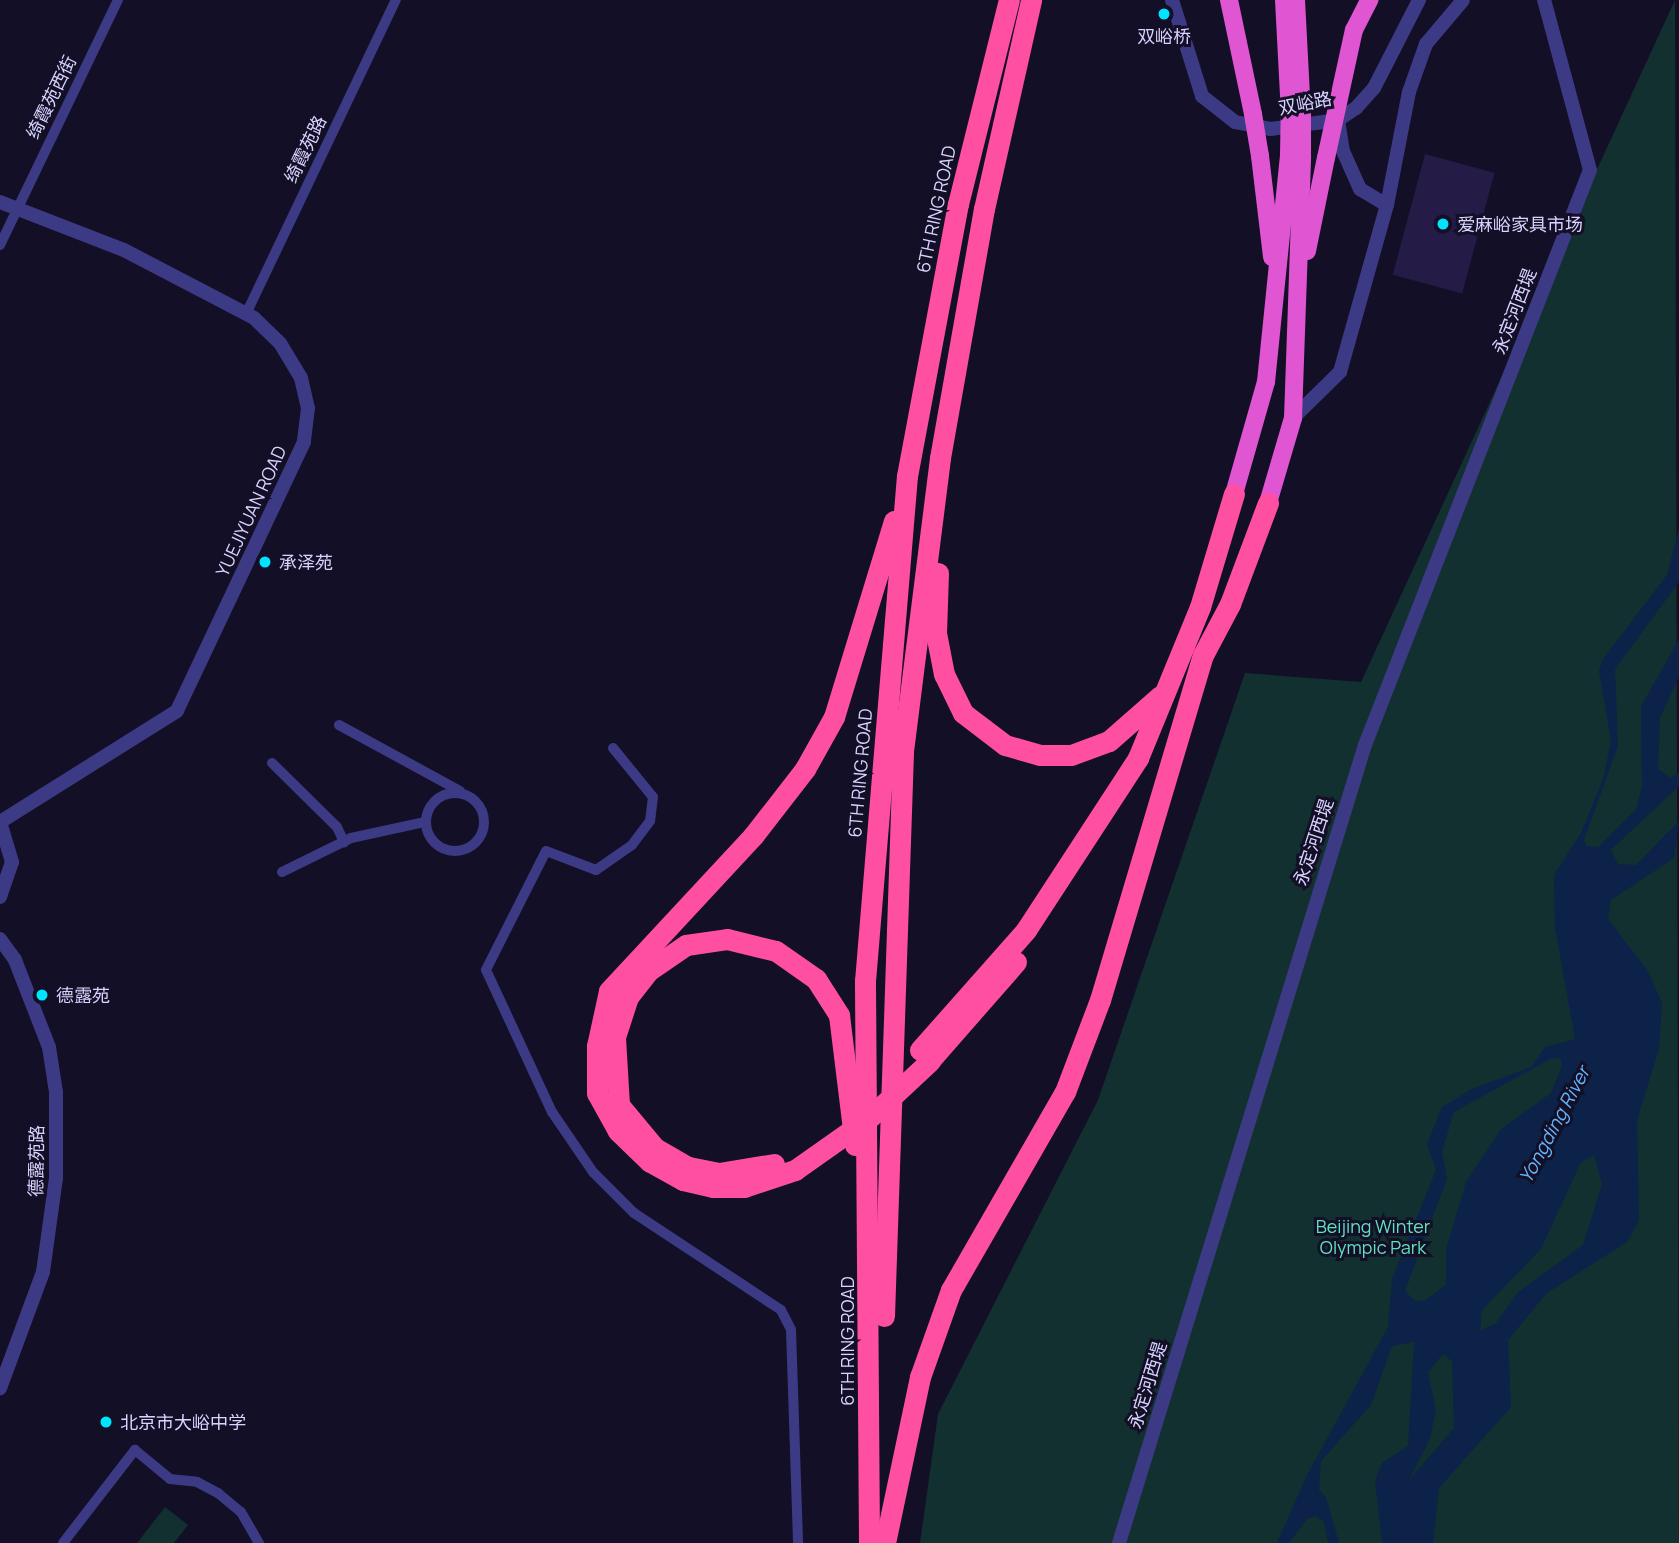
<!DOCTYPE html>
<html>
<head>
<meta charset="utf-8">
<style>
  body { margin:0 }
  #map { position:relative; width:1679px; height:1543px; overflow:hidden; background:#130f26; font-family:Manrope,"Noto Sans SC",sans-serif }
  div>[style] { position:absolute }
  .green>* { inset:0; background:#12302f }
  .water>* { inset:0; background:#0c2248 }
  .building>* { inset:0; background:#241b47; transform-origin:0 0 }
  .minor>* { height:10px; margin:-5px; padding:0 5px; transform-origin:5px; border-radius:5px; background:#3d3a85 }
  .minor>.ring { margin:-5px; padding:0; box-sizing:content-box; background:none; border:10px solid #3d3a85; border-radius:50% }
  .tertiary>* { height:14px; margin:-7px; padding:0 7px; transform-origin:7px; border-radius:7px; background:#3d3a85 }
  .trunk>* { height:18px; margin:-9px; padding:0 9px; transform-origin:9px; border-radius:9px; background:#e055d1 }
  .motorway>* { height:21px; margin:-10.5px; padding:0 10.5px; transform-origin:10.5px; border-radius:10.5px; background:#ff4fa3 }
  .trunk-bridge>* { height:18px; margin:-9px; padding:0 9px; transform-origin:9px; border-radius:9px; background:#e055d1 }
  .motorway-bridge>* { height:21px; margin:-10.5px; padding:0 10.5px; transform-origin:10.5px; border-radius:10.5px; background:#ff4fa3 }
  .dots>* { width:19px; height:19px; translate:-50% -50%; box-sizing:border-box; border:4px solid #130f26; border-radius:50% }
  span { translate:-50% -50%; white-space:nowrap; text-align:center; line-height:1.15; -webkit-text-stroke:6px #130f26; paint-order:stroke }
  .poi-label { font-size:18px; color:#d9d4ff }
  .left { translate:0 -50%; text-align:left }
  .street-label { font-size:18px; color:#d9d4ff }
  .park-label { font-size:18px; color:#5fe0c0 }
  .water-label { font-size:19px; color:#62b6ff; font-style:italic }
</style>
</head>
<body>
<div id="map">
  <div class="green">
    <i style="clip-path:polygon(1675px 0,1679px 1543px,920px 1543px,938px 1414px,1098px 1100px,1245px 673px,1361px 682px)"></i>
    <i style="clip-path:polygon(165px 1507px,188px 1525px,174px 1543px,137px 1543px)"></i>
  </div>
  <div class="water">
    <i style="clip-path:polygon(evenodd,1679px 529px,1679px 582px,1615px 669px,1618px 746px,1584px 840px,1586px 846px,1598px 847px,1636px 809px,1642px 787px,1641px 706px,1679px 639px,1679px 677px,1660px 718px,1658px 769px,1671px 778px,1679px 773px,1679px 786px,1611px 850px,1618px 864px,1636px 865px,1679px 821px,1674px 858px,1611px 900px,1608px 919px,1648px 971px,1662px 1003px,1659px 1049px,1637px 1120px,1639px 1221px,1627px 1242px,1547px 1293px,1508px 1340px,1511px 1407px,1439px 1488px,1433px 1543px,1382px 1543px,1375px 1480px,1382px 1463px,1408px 1446px,1414px 1342px,1392px 1346px,1371px 1405px,1321px 1461px,1319px 1490px,1326px 1497px,1339px 1543px,1328px 1543px,1324px 1522px,1316px 1516px,1307px 1519px,1289px 1543px,1277px 1543px,1306px 1477px,1388px 1327px,1392px 1279px,1436px 1170px,1427px 1144px,1442px 1107px,1472px 1089px,1531px 1067px,1545px 1047px,1575px 1039px,1555px 928px,1554px 875px,1581px 833px,1603px 779px,1611px 741px,1599px 671px,1603px 659px,1667px 575px,1679px 529px,1552px 1058px,1561px 1059px,1561px 1068px,1551px 1093px,1501px 1129px,1466px 1182px,1446px 1249px,1446px 1285px,1424px 1301px,1414px 1300px,1405px 1291px,1447px 1179px,1442px 1151px,1454px 1112px,1552px 1058px,1679px 529px,1594px 1155px,1602px 1184px,1583px 1245px,1518px 1292px,1496px 1323px,1480px 1331px,1482px 1310px,1541px 1249px,1581px 1162px,1594px 1155px,1679px 529px,1443px 1354px,1452px 1361px,1454px 1428px,1409px 1480px,1429px 1441px,1436px 1411px,1428px 1372px,1443px 1354px)"></i>
  </div>
  <div class="building">
    <i style="left:1425px;top:154px;width:72px;height:125px;rotate:15deg"></i>
  </div>
  <div class="minor">
    <i style="left:0;top:245px;width:272px;rotate:-64.3deg"></i>
    <i style="left:246px;top:314px;width:348px;rotate:-64.5deg"></i>
    <i style="left:339px;top:725px;width:138px;rotate:28.6deg"></i>
    <i style="left:613px;top:748px;width:63px;rotate:50.8deg"></i>
    <i style="left:653px;top:797px;width:24px;rotate:97deg"></i>
    <i style="left:650px;top:821px;width:30px;rotate:127deg"></i>
    <i style="left:632px;top:845px;width:44px;rotate:145.2deg"></i>
    <i style="left:596px;top:870px;width:53px;rotate:-159.2deg"></i>
    <i style="left:546px;top:851px;width:133px;rotate:116.8deg"></i>
    <i style="left:486px;top:970px;width:157px;rotate:65.1deg"></i>
    <i style="left:552px;top:1112px;width:73px;rotate:55.7deg"></i>
    <i style="left:593px;top:1172px;width:58px;rotate:45deg"></i>
    <i style="left:634px;top:1213px;width:176px;rotate:33.4deg"></i>
    <i style="left:781px;top:1310px;width:22px;rotate:63deg"></i>
    <i style="left:791px;top:1330px;width:213px;rotate:88.1deg"></i>
    <i style="left:272px;top:763px;width:91px;rotate:44.6deg"></i>
    <i style="left:337px;top:827px;width:17px;rotate:65deg"></i>
    <i class="ring" style="left:426px;top:793px;width:48px;height:48px"></i>
    <i style="left:282px;top:872px;width:77px;rotate:-26.2deg"></i>
    <i style="left:351px;top:838px;width:76px;rotate:-12.2deg"></i>
    <i style="left:63px;top:1543px;width:118px;rotate:-52.3deg"></i>
    <i style="left:135px;top:1450px;width:45px;rotate:39.6deg"></i>
    <i style="left:170px;top:1479px;width:27px;rotate:6deg"></i>
    <i style="left:197px;top:1482px;width:24px;rotate:28deg"></i>
    <i style="left:218px;top:1493px;width:30px;rotate:40deg"></i>
    <i style="left:241px;top:1512px;width:36px;rotate:60deg"></i>
  </div>
  <div class="tertiary">
    <i style="left:1172px;top:0;width:101px;rotate:72.6deg"></i>
    <i style="left:1202px;top:96px;width:42px;rotate:38.2deg"></i>
    <i style="left:1235px;top:122px;width:36px;rotate:11deg"></i>
    <i style="left:1270px;top:129px;width:69px;rotate:-7.5deg"></i>
    <i style="left:1338px;top:120px;width:22px;rotate:-34deg"></i>
    <i style="left:1356px;top:108px;width:27px;rotate:-48deg"></i>
    <i style="left:1374px;top:88px;width:99px;rotate:-62.9deg"></i>
    <i style="left:1338px;top:120px;width:31px;rotate:81deg"></i>
    <i style="left:1343px;top:151px;width:42px;rotate:65.9deg"></i>
    <i style="left:1360px;top:189px;width:31px;rotate:31deg"></i>
    <i style="left:0;top:202px;width:133px;rotate:21.2deg"></i>
    <i style="left:124px;top:250px;width:147px;rotate:27.6deg"></i>
    <i style="left:254px;top:318px;width:36px;rotate:44deg"></i>
    <i style="left:280px;top:343px;width:41px;rotate:59deg"></i>
    <i style="left:301px;top:378px;width:31px;rotate:77deg"></i>
    <i style="left:308px;top:408px;width:34px;rotate:97deg"></i>
    <i style="left:304px;top:442px;width:297px;rotate:115.3deg"></i>
    <i style="left:177px;top:711px;width:209px;rotate:147.9deg"></i>
    <i style="left:1293px;top:418px;width:66px;rotate:-44.4deg"></i>
    <i style="left:1340px;top:372px;width:173px;rotate:-74.3deg"></i>
    <i style="left:1387px;top:205px;width:115px;rotate:-79deg"></i>
    <i style="left:1409px;top:92px;width:51px;rotate:-70.5deg"></i>
    <i style="left:1426px;top:44px;width:57px;rotate:-49.9deg"></i>
    <i style="left:0;top:822px;width:42px;rotate:73.3deg"></i>
    <i style="left:12px;top:862px;width:37px;rotate:109deg"></i>
    <i style="left:0;top:939px;width:26px;rotate:54deg"></i>
    <i style="left:15px;top:960px;width:93px;rotate:68.7deg"></i>
    <i style="left:49px;top:1047px;width:46px;rotate:81.2deg"></i>
    <i style="left:56px;top:1092px;width:86px;rotate:90deg"></i>
    <i style="left:56px;top:1178px;width:95px;rotate:97.9deg"></i>
    <i style="left:43px;top:1272px;width:124px;rotate:110.3deg"></i>
    <i style="left:1119px;top:1543px;width:835px;rotate:-72.87deg"></i>
    <i style="left:1365px;top:745px;width:617px;rotate:-68.63deg"></i>
    <i style="left:1590px;top:170px;width:176px;rotate:-105.1deg"></i>
  </div>
  <div class="trunk">
    <i style="left:1229px;top:0;width:116px;rotate:78.1deg"></i>
    <i style="left:1284px;top:0;width:116px;rotate:87deg"></i>
    <i style="left:1296px;top:0;width:115px;rotate:87deg"></i>
    <i style="left:1260px;top:156px;width:102px;rotate:83.2deg"></i>
    <i style="left:1307px;top:251px;width:95px;rotate:-78.5deg"></i>
    <i style="left:1234px;top:494px;width:116px;rotate:-74.1deg"></i>
    <i style="left:1266px;top:382px;width:228px;rotate:-84.2deg"></i>
    <i style="left:1268px;top:503px;width:89px;rotate:-73.6deg"></i>
    <i style="left:1293px;top:418px;width:262px;rotate:-88deg"></i>
  </div>
  <div class="motorway">
    <i style="left:938px;top:573px;width:60px;rotate:91.9deg"></i>
    <i style="left:936px;top:633px;width:42px;rotate:79deg"></i>
    <i style="left:944px;top:674px;width:43px;rotate:64deg"></i>
    <i style="left:963px;top:713px;width:53px;rotate:37.3deg"></i>
    <i style="left:1005px;top:745px;width:36px;rotate:16deg"></i>
    <i style="left:1040px;top:755px;width:31px"></i>
    <i style="left:1071px;top:755px;width:40px;rotate:-20.2deg"></i>
    <i style="left:1109px;top:741px;width:68px;rotate:-41.4deg"></i>
    <i style="left:920px;top:1050px;width:160px;rotate:-48.5deg"></i>
    <i style="left:1026px;top:930px;width:205px;rotate:-56.9deg"></i>
    <i style="left:1138px;top:758px;width:163px;rotate:-67.7deg"></i>
    <i style="left:1200px;top:607px;width:118px;rotate:-73.3deg"></i>
    <i style="left:931px;top:1059px;width:129px;rotate:-48.8deg"></i>
    <i style="left:774px;top:1164px;width:56px;rotate:170.7deg"></i>
    <i style="left:719px;top:1173px;width:32px;rotate:-169deg"></i>
    <i style="left:688px;top:1167px;width:39px;rotate:-150deg"></i>
    <i style="left:654px;top:1147px;width:55px;rotate:-129.8deg"></i>
    <i style="left:619px;top:1105px;width:68px;rotate:-93.4deg"></i>
    <i style="left:615px;top:1037px;width:42px;rotate:-72deg"></i>
    <i style="left:628px;top:997px;width:33px;rotate:-52deg"></i>
    <i style="left:648px;top:971px;width:46px;rotate:-34.4deg"></i>
    <i style="left:686px;top:945px;width:41px;rotate:-8.3deg"></i>
    <i style="left:727px;top:939px;width:50px;rotate:13.8deg"></i>
    <i style="left:776px;top:951px;width:49px;rotate:35deg"></i>
    <i style="left:816px;top:979px;width:43px;rotate:57.4deg"></i>
    <i style="left:839px;top:1015px;width:131px;rotate:83deg"></i>
    <i style="left:795px;top:1170px;width:54px;rotate:161.6deg"></i>
    <i style="left:744px;top:1187px;width:31px;rotate:180deg"></i>
    <i style="left:713px;top:1187px;width:31px;rotate:-167deg"></i>
    <i style="left:683px;top:1180px;width:38px;rotate:-151deg"></i>
    <i style="left:650px;top:1162px;width:45px;rotate:-135.9deg"></i>
    <i style="left:618px;top:1131px;width:43px;rotate:-118.9deg"></i>
    <i style="left:597px;top:1093px;width:47px;rotate:-90deg"></i>
    <i style="left:597px;top:1046px;width:56px;rotate:-77.7deg"></i>
    <i style="left:609px;top:991px;width:212px;rotate:-47.1deg"></i>
    <i style="left:753px;top:836px;width:85px;rotate:-52.2deg"></i>
    <i style="left:805px;top:769px;width:60px;rotate:-60.9deg"></i>
    <i style="left:834px;top:717px;width:205px;rotate:-73deg"></i>
    <i style="left:884px;top:1316px;width:565px;rotate:-88.07deg"></i>
    <i style="left:903px;top:751px;width:295px;rotate:-82.8deg"></i>
    <i style="left:940px;top:458px;width:253px;rotate:-80deg"></i>
    <i style="left:984px;top:209px;width:214px;rotate:-77.3deg"></i>
    <i style="left:869px;top:1543px;width:562px;rotate:-90.41deg"></i>
    <i style="left:865px;top:981px;width:507px;rotate:-85.25deg"></i>
    <i style="left:907px;top:476px;width:277px;rotate:-79.4deg"></i>
    <i style="left:958px;top:204px;width:210px;rotate:-76deg"></i>
    <i style="left:885px;top:1543px;width:170px;rotate:-78.1deg"></i>
    <i style="left:920px;top:1377px;width:92px;rotate:-70.4deg"></i>
    <i style="left:951px;top:1290px;width:228px;rotate:-60.1deg"></i>
    <i style="left:1065px;top:1092px;width:98px;rotate:-69.2deg"></i>
    <i style="left:1100px;top:1000px;width:360px;rotate:-73.4deg"></i>
    <i style="left:1203px;top:655px;width:58px;rotate:-62.1deg"></i>
    <i style="left:1230px;top:604px;width:108px;rotate:-69.4deg"></i>
  </div>
  <div class="trunk-bridge">
    <i style="left:1253px;top:114px;width:43px;rotate:80.5deg"></i>
    <i style="left:1289px;top:155px;width:39px;rotate:-89deg"></i>
    <i style="left:1302px;top:156px;width:41px;rotate:-90deg"></i>
    <i style="left:1326px;top:158px;width:131px;rotate:-77.7deg"></i>
    <i style="left:1354px;top:30px;width:34px;rotate:-63deg"></i>
  </div>
  <div class="motorway-bridge">
    <i style="left:795px;top:1170px;width:92px;rotate:-35.2deg"></i>
    <i style="left:870px;top:1117px;width:82px;rotate:-43deg"></i>
  </div>
  <div class="dots">
    <i style="left:1164px;top:14px;background:#00e5ff"></i>
    <i style="left:1443px;top:224px;background:#00e5ff"></i>
    <i style="left:265px;top:562px;background:#00e5ff"></i>
    <i style="left:42px;top:995px;background:#00e5ff"></i>
    <i style="left:106px;top:1422px;background:#00e5ff"></i>
  </div>
  <div class="poi-label">
    <span style="left:1164px;top:36px">双峪桥</span>
    <span class="left" style="left:1457px;top:224px">爱麻峪家具市场</span>
    <span class="left" style="left:279px;top:562px">承泽苑</span>
    <span class="left" style="left:56px;top:995px">德露苑</span>
    <span class="left" style="left:120px;top:1422px">北京市大峪中学</span>
  </div>
  <div class="street-label">
    <span style="left:51px;top:97px;rotate:-64deg">绮霞苑西街</span>
    <span style="left:1305px;top:103px;rotate:-11deg">双峪路</span>
    <span style="left:305px;top:149px;rotate:-64deg">绮霞苑路</span>
    <span style="left:936px;top:209px;rotate:-78deg">6TH RING ROAD</span>
    <span style="left:1514px;top:311px;rotate:-69deg">永定河西堤</span>
    <span style="left:251px;top:511px;rotate:-65deg">YUEJIYUAN ROAD</span>
    <span style="left:860px;top:773px;rotate:-85deg">6TH RING ROAD</span>
    <span style="left:1313px;top:842px;rotate:-72deg">永定河西堤</span>
    <span style="left:36px;top:1161px;rotate:-89deg">德露苑路</span>
    <span style="left:847px;top:1341px;rotate:-90deg">6TH RING ROAD</span>
    <span style="left:1147px;top:1385px;rotate:-73deg">永定河西堤</span>
  </div>
  <div class="park-label">
    <span style="left:1373px;top:1237px">Beijing Winter<br>Olympic Park</span>
  </div>
  <div class="water-label">
    <span style="left:1555px;top:1125px;rotate:-62deg">Yongding River</span>
  </div>
</div>
</body>
</html>
